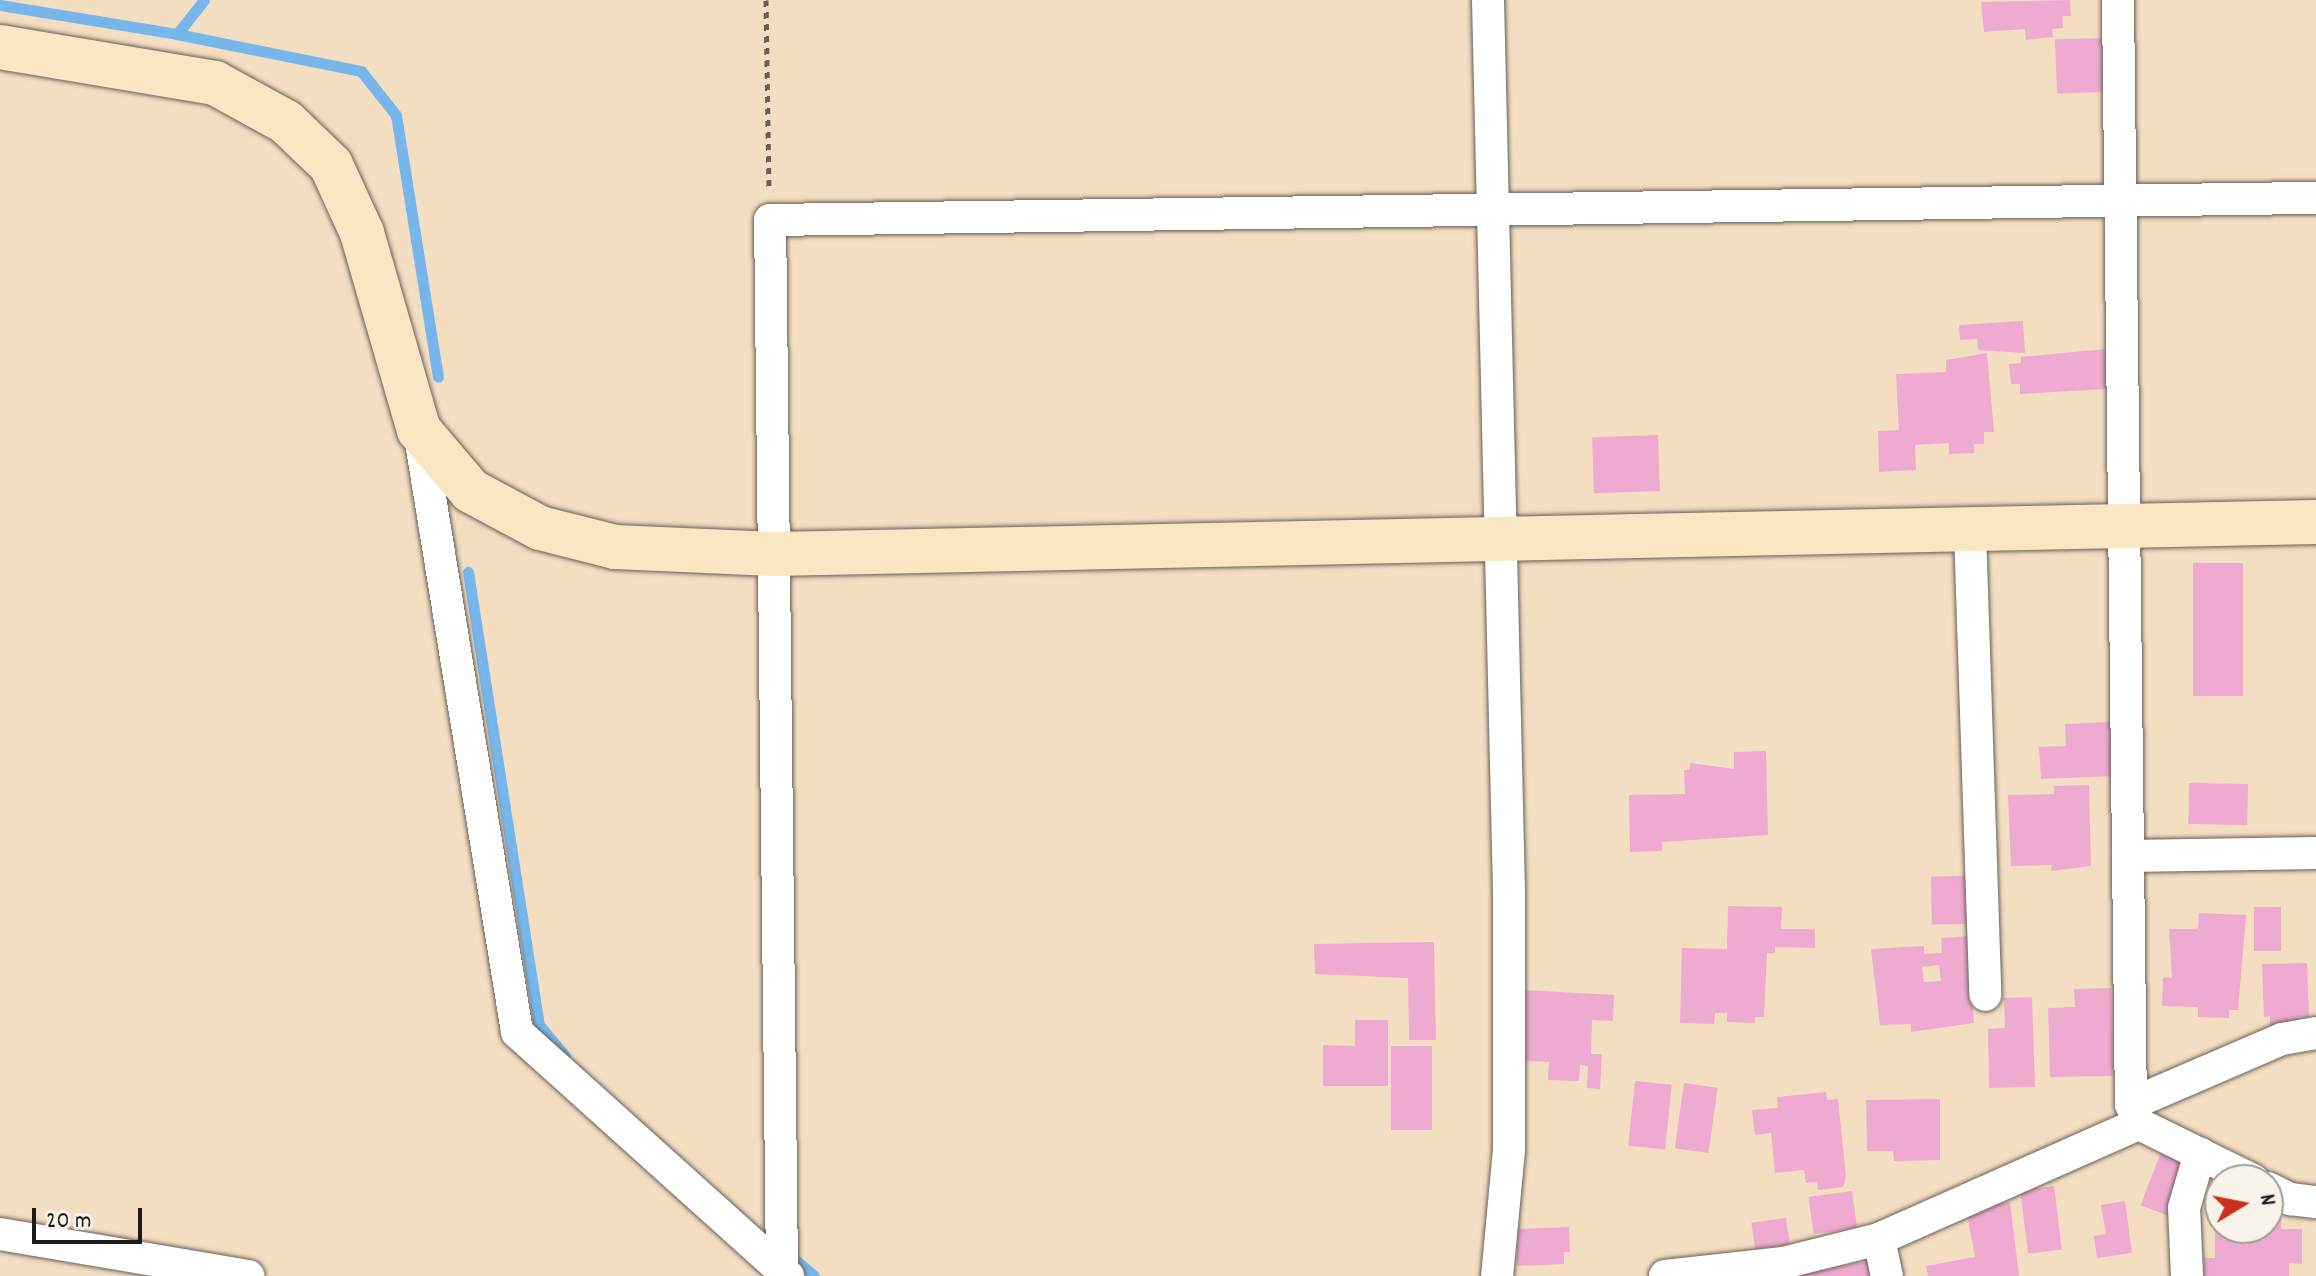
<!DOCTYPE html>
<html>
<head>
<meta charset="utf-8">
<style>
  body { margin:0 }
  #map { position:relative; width:2316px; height:1276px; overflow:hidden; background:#f4dec2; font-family:Dekko,sans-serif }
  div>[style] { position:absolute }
  .stream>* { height:11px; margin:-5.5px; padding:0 5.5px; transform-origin:5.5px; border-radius:5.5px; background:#77b6eb }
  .building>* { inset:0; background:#efaad1; transform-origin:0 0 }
  .path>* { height:5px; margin-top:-2.5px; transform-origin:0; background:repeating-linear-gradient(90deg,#686056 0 6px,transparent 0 12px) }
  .roads { filter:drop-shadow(0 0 2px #686056) drop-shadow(0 0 2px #686056) }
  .street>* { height:32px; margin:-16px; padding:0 16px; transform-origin:16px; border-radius:16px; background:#fff }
  .secondary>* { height:44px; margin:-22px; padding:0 22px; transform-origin:22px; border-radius:22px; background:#f9e7c3 }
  span { translate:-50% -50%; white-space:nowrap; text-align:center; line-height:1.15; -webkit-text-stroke:8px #f7f3e8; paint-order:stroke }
  .north { position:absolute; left:2204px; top:1164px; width:80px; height:80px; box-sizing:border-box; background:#f7f3e8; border:2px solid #9f9d96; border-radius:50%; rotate:80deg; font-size:22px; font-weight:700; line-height:32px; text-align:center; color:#1c1c1c }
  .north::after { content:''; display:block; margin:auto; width:28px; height:36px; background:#c8321e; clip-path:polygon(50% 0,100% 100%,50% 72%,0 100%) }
  .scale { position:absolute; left:32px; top:1208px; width:110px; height:36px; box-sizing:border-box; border:4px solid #1c1c1c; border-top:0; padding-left:10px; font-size:24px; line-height:28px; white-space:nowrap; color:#1c1c1c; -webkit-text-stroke:6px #f7f3e8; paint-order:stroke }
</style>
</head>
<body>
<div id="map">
  <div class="stream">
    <i style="left:0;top:5px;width:179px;rotate:9.3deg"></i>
    <i style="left:177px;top:34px;width:43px;rotate:-51.5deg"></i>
    <i style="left:177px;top:34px;width:188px;rotate:11.4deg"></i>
    <i style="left:361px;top:71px;width:56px;rotate:51.5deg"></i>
    <i style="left:396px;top:115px;width:265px;rotate:80.9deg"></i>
    <i style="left:468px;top:572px;width:459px;rotate:81.1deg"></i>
    <i style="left:539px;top:1025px;width:40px;rotate:50deg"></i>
    <i style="left:787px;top:1253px;width:35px;rotate:40deg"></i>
  </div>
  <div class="building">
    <i style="clip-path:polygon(2070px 0,2071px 16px,2062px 16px,2063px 28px,2052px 29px,2053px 37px,2026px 40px,2025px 29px,1984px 32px,1981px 2px)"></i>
    <i style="left:2101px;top:38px;width:54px;height:46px;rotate:88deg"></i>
    <i style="clip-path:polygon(2023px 321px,2025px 353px,1978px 350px,1977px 339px,1960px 340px,1959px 325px)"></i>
    <i style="clip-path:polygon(2105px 349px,2106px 389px,2020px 394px,2020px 384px,2011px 384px,2009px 364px,2021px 363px,2021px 357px)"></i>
    <i style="clip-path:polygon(1987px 353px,1994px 432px,1984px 432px,1984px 444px,1974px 444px,1974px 453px,1949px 454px,1949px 443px,1915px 445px,1916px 470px,1879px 472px,1878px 431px,1899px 430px,1896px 374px,1946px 372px,1946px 360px)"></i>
    <i style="left:1658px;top:435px;width:56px;height:66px;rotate:88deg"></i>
    <i style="left:2193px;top:563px;width:50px;height:133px"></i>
    <i style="clip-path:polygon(2110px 722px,2112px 776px,2041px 779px,2039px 747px,2066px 746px,2065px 724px)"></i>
    <i style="clip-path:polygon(1766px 751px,1768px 835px,1662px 842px,1662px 851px,1630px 852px,1629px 795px,1685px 794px,1684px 770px,1690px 770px,1690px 763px,1734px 769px,1734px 752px)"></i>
    <i style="left:2189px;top:783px;width:59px;height:41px;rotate:1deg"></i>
    <i style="clip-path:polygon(2089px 785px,2091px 866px,2051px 871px,2052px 865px,2011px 866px,2008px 795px,2054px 794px,2054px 786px)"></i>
    <i style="left:1965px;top:876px;width:48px;height:34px;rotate:89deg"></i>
    <i style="clip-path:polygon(1728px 906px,1782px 907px,1781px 929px,1815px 929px,1815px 948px,1775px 947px,1775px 953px,1767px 953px,1764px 1017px,1755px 1017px,1755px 1023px,1727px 1022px,1727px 1013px,1715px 1013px,1714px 1024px,1680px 1023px,1682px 948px,1727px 949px)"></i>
    <i style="left:2254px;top:907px;width:27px;height:44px"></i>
    <i style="clip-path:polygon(2199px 913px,2246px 915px,2238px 1010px,2229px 1010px,2229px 1018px,2198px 1017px,2198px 1007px,2162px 1006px,2163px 977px,2172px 978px,2169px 929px,2198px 929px)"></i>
    <i style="clip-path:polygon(evenodd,1969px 936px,1974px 1023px,1911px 1032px,1911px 1024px,1880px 1025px,1871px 949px,1924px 946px,1924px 954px,1942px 953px,1941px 938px,1969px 936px,1939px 965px,1941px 981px,1924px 982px,1922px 967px,1939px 965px)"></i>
    <i style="clip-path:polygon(1434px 942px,1436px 1040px,1409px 1040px,1408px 978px,1315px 974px,1314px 944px)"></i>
    <i style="clip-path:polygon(2307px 963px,2309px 1017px,2298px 1017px,2299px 1027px,2270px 1027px,2270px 1016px,2264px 1017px,2262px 964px)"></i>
    <i style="clip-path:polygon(2111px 988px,2113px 1076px,2050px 1077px,2048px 1008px,2075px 1007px,2074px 989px)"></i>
    <i style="clip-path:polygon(1522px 990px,1614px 995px,1613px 1021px,1592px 1020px,1591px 1054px,1602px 1054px,1600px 1089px,1587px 1088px,1588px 1066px,1580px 1065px,1579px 1081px,1548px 1080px,1549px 1062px,1518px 1060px)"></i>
    <i style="clip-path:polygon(2032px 997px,2035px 1087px,1989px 1088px,1988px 1029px,2005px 1028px,2004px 998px)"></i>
    <i style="clip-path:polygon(1355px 1020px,1388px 1020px,1388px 1086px,1323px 1086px,1323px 1045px,1355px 1046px)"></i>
    <i style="left:1391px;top:1046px;width:41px;height:84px"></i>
    <i style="left:1635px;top:1081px;width:37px;height:65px;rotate:6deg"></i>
    <i style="left:1684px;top:1083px;width:34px;height:66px;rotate:8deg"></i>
    <i style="clip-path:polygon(1826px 1092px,1827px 1100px,1838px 1099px,1846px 1177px,1843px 1187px,1818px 1190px,1817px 1182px,1806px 1183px,1804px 1170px,1775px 1173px,1771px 1133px,1755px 1135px,1752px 1110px,1778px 1108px,1777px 1097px)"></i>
    <i style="clip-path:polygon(1940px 1099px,1940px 1160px,1894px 1161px,1893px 1151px,1867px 1151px,1866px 1100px)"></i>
    <i style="left:2161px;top:1152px;width:31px;height:57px;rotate:21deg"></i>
    <i style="left:2054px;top:1186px;width:64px;height:34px;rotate:83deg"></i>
    <i style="left:1852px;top:1191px;width:37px;height:44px;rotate:82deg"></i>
    <i style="clip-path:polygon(2125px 1201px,2132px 1253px,2097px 1258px,2094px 1236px,2106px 1234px,2101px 1205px)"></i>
    <i style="clip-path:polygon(2010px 1202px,2019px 1276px,1928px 1276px,1926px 1266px,1975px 1257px,1966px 1209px)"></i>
    <i style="clip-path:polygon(2268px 1206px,2282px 1206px,2281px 1229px,2302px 1229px,2302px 1264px,2289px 1263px,2289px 1276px,2204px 1276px,2204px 1258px,2215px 1258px,2215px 1227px,2268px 1228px)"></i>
    <i style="left:1786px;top:1218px;width:27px;height:35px;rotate:82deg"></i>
    <i style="clip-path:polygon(1569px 1227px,1570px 1252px,1564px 1252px,1564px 1264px,1517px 1266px,1517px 1229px)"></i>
    <i style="clip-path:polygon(1870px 1261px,1873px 1276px,1794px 1276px,1794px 1274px)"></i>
  </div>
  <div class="path">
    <i style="left:766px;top:0;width:187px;rotate:89.1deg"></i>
  </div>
  <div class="roads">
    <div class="street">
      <i style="left:1488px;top:0;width:893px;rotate:88.65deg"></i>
      <i style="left:1509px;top:893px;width:257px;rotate:90deg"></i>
      <i style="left:1509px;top:1150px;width:127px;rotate:95.4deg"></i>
      <i style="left:2118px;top:0;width:1104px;rotate:89.33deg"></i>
      <i style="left:2131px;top:1104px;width:22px;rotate:68deg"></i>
      <i style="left:2139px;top:1124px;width:127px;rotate:26.2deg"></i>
      <i style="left:419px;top:430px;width:610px;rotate:80.75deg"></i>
      <i style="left:517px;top:1032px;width:365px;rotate:42deg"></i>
      <i style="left:1970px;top:531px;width:464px;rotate:88.1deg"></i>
      <i style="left:2128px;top:856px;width:188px;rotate:-0.9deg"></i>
      <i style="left:2131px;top:1104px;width:164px;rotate:-23.3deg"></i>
      <i style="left:2282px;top:1039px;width:35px;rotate:-10deg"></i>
      <i style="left:2268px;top:1188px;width:25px;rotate:27deg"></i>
      <i style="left:2290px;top:1199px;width:26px;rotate:7deg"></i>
      <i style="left:0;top:1234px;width:252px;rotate:9.6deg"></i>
      <i style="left:1879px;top:1239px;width:38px;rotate:78deg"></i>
      <i style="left:782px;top:1271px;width:1051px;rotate:-90.65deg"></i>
      <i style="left:770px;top:220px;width:1546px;rotate:-0.82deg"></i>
      <i style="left:1665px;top:1276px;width:119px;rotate:-6.3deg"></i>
      <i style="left:1783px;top:1263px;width:99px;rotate:-14deg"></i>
      <i style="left:1879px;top:1239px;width:284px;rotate:-23.9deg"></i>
      <i style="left:2187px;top:1276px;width:68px;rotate:-92.5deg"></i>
      <i style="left:2184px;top:1208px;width:57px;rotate:-73.8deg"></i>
    </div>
    <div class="secondary">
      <i style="left:0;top:47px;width:218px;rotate:9.5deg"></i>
      <i style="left:215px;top:83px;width:81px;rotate:28.8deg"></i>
      <i style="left:286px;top:122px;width:62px;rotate:43.7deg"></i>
      <i style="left:331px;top:165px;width:75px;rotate:65.5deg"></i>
      <i style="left:362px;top:233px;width:205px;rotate:73.9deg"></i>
      <i style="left:419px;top:430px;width:80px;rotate:49.6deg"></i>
      <i style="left:471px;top:491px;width:78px;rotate:28.2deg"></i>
      <i style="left:540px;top:528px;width:77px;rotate:14.2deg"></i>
      <i style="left:615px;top:547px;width:159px;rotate:2.5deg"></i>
      <i style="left:774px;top:554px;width:1542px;rotate:-1.19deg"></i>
    </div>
  </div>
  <div class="north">N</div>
  <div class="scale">20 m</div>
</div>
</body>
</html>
